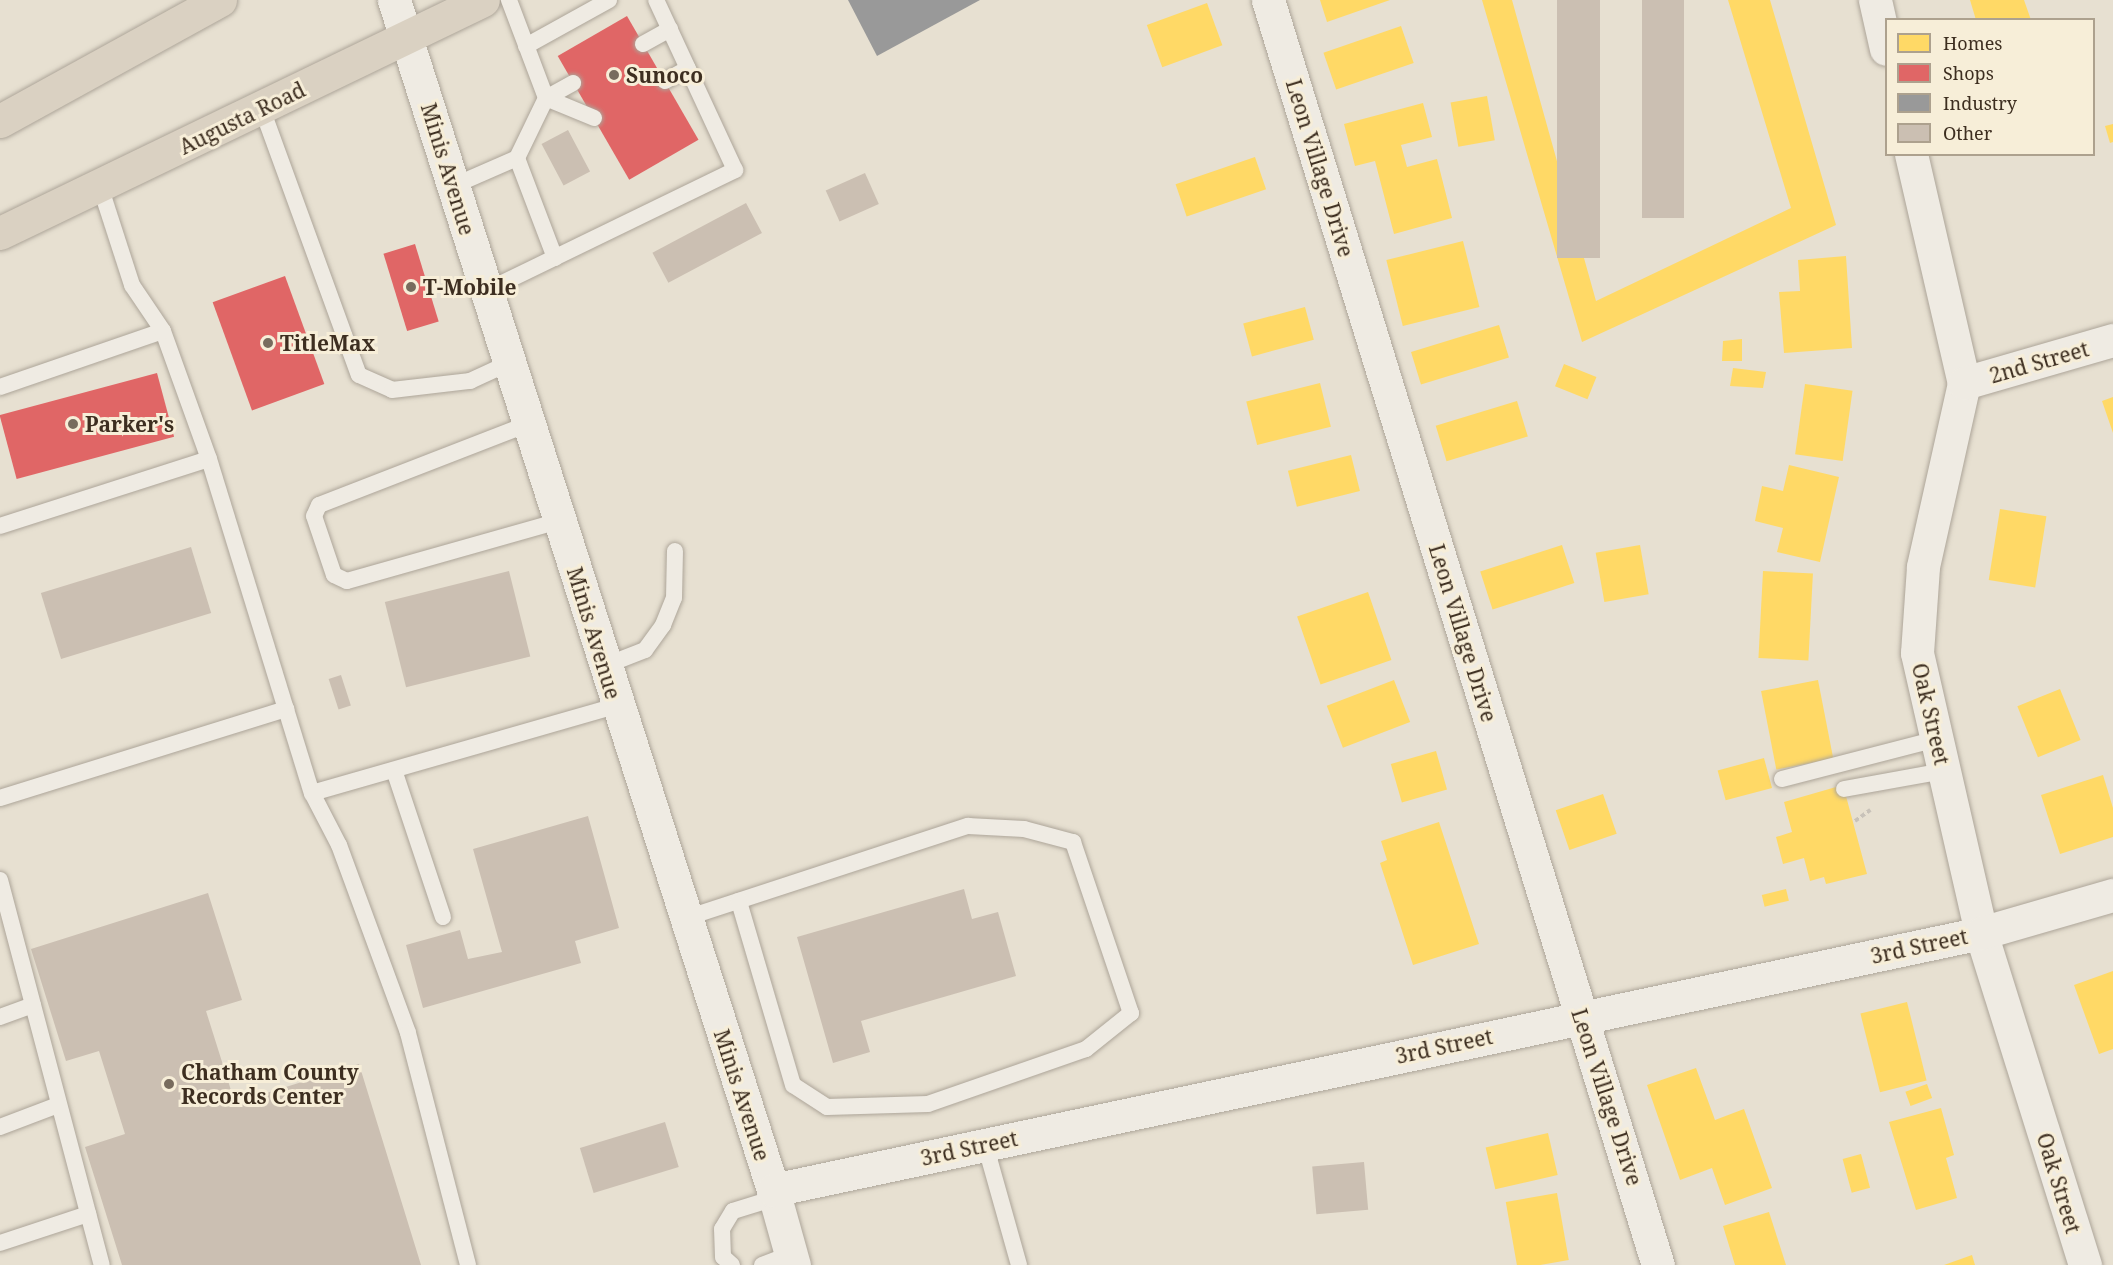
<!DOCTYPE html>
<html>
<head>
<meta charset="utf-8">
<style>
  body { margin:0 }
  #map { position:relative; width:2113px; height:1265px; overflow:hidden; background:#e7e0d1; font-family:"Noto Serif",serif }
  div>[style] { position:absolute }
  .homes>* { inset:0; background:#ffd966; transform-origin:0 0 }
  .shops>* { inset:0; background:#e06666; transform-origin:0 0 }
  .industry>* { inset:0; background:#999 }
  .building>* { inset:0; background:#cbbfb2; transform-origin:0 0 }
  .path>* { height:4px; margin-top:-2px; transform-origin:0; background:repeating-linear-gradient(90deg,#c8c2b9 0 4.5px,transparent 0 7.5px) }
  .roads { filter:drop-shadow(0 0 2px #ada599) drop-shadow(0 0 2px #ada599) }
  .lane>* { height:16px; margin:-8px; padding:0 8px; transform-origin:8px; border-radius:8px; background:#efebe3 }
  .street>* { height:33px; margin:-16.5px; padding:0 16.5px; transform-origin:16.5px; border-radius:16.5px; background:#efebe3 }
  .secondary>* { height:33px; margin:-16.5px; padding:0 16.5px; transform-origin:16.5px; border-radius:16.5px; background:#efebe3 }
  .highway>* { height:33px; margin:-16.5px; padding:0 16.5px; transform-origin:16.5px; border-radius:16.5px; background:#dad1c2 }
  .dots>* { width:16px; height:16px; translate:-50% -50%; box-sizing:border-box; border:3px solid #f7eed8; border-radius:50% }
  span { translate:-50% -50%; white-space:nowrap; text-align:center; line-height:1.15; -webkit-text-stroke:6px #f7eed8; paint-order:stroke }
  .poi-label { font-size:21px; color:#3d2e20; font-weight:700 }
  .left { translate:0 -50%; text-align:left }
  .street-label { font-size:21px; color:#3d2e20 }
  .legend { position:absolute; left:1885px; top:18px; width:210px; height:138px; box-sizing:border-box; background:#f7eed8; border:2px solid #ada18e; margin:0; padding:8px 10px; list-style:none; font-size:18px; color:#3d2e20 }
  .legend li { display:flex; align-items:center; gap:12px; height:30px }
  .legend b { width:30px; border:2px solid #ada18e }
</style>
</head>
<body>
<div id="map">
  <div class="homes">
    <i style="clip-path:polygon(1320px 0,1390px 0,1327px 22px)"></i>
    <i style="clip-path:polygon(1482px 0,1512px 0,1596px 301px,1791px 208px,1728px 0,1770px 0,1836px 225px,1582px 342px)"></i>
    <i style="clip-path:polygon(1970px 0,2024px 0,2031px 20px,1976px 20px)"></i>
    <i style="left:1207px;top:3px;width:45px;height:64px;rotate:70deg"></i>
    <i style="left:1401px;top:26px;width:39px;height:82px;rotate:71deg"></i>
    <i style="left:1487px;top:96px;width:45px;height:37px;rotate:80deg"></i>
    <i style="clip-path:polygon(1423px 103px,1432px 137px,1401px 145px,1407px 167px,1437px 159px,1452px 218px,1394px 234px,1375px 161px,1355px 166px,1344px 124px)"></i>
    <i style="clip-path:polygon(2113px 124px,2113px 142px,2110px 143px,2105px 126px)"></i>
    <i style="left:1255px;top:157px;width:34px;height:84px;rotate:71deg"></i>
    <i style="left:1463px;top:241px;width:68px;height:79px;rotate:76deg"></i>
    <i style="clip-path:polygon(1846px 256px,1852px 348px,1784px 353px,1779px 292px,1800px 291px,1798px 260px)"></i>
    <i style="left:1305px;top:307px;width:34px;height:64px;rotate:75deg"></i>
    <i style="left:1499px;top:325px;width:34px;height:92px;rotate:73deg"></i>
    <i style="clip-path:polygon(1742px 339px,1742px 361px,1722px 361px,1723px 341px)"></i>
    <i style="left:1564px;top:364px;width:35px;height:24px;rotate:22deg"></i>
    <i style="clip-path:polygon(1733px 368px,1766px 372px,1763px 388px,1730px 386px)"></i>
    <i style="left:1320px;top:383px;width:45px;height:76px;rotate:76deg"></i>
    <i style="left:1805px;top:384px;width:48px;height:71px;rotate:8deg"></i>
    <i style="clip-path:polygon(2113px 397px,2113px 433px,2102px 401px)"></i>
    <i style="left:1517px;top:401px;width:37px;height:85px;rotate:73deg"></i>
    <i style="left:1351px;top:455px;width:37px;height:65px;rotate:76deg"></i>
    <i style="clip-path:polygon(1789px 465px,1839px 477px,1820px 562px,1777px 552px,1783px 528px,1755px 521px,1762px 486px,1783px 491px)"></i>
    <i style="left:2000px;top:509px;width:47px;height:72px;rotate:9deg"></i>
    <i style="left:1562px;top:545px;width:40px;height:86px;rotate:72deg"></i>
    <i style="left:1640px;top:545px;width:50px;height:45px;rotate:80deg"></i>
    <i style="left:1763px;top:571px;width:50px;height:87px;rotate:3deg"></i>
    <i style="left:1368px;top:592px;width:72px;height:75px;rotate:71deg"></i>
    <i style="left:1394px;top:680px;width:45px;height:72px;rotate:69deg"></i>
    <i style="left:1818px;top:680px;width:80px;height:58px;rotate:79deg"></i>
    <i style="left:2060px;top:689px;width:55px;height:46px;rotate:68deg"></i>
    <i style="left:1436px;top:751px;width:40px;height:47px;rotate:74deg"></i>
    <i style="left:1764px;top:758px;width:31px;height:48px;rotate:75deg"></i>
    <i style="clip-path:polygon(2103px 775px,2113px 808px,2113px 837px,2060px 854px,2041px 795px)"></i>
    <i style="clip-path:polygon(1843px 785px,1867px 874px,1826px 884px,1824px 877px,1810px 881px,1804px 858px,1783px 864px,1776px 837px,1792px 832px,1784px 802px)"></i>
    <i style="left:1603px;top:794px;width:42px;height:50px;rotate:71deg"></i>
    <i style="clip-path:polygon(1439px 822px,1479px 944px,1413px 965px,1380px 863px,1387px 860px,1381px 841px)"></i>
    <i style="left:1786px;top:889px;width:12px;height:25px;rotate:76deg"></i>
    <i style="clip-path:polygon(2113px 971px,2113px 1049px,2099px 1054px,2074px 985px)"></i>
    <i style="left:1907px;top:1002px;width:81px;height:48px;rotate:76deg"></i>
    <i style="clip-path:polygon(1696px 1068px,1715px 1120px,1744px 1109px,1772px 1188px,1725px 1205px,1712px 1168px,1680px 1180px,1647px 1085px)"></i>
    <i style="left:1927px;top:1084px;width:15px;height:23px;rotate:70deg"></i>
    <i style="clip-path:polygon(1941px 1108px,1954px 1155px,1946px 1158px,1957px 1198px,1916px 1210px,1889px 1122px)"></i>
    <i style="left:1548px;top:1133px;width:43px;height:64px;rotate:77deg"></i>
    <i style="left:1861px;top:1154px;width:35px;height:19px;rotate:75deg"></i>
    <i style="left:1557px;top:1193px;width:68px;height:52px;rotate:80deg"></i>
    <i style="clip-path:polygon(1769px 1212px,1786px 1265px,1735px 1265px,1723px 1226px)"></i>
    <i style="clip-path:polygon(1972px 1255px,1975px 1265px,1944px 1265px)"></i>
  </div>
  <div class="shops">
    <i style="left:627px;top:16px;width:143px;height:80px;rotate:60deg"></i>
    <i style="left:415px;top:244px;width:81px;height:33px;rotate:73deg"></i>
    <i style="left:285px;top:276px;width:115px;height:77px;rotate:70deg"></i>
    <i style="left:157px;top:373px;width:66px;height:163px;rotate:75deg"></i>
  </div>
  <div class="industry">
    <i style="clip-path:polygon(848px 0,980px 0,877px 56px)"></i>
  </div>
  <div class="building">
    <i style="left:1557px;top:0;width:43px;height:258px"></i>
    <i style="left:1642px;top:0;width:42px;height:218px"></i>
    <i style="left:568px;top:130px;width:47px;height:30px;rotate:62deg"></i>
    <i style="left:865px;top:173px;width:34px;height:43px;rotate:66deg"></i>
    <i style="left:746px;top:203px;width:34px;height:106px;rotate:62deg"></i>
    <i style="left:191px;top:547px;width:69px;height:157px;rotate:73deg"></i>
    <i style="left:509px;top:571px;width:88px;height:128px;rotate:76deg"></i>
    <i style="left:341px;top:675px;width:32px;height:13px;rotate:72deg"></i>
    <i style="clip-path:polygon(588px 816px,619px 928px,575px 941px,581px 963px,423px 1008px,406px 945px,460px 930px,468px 959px,502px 952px,473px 849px)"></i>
    <i style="clip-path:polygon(964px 889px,972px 919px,998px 912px,1016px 976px,861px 1021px,870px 1052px,833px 1063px,797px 937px)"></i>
    <i style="clip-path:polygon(208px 893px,242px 1000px,206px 1011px,235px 1103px,359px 1064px,421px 1265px,122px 1265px,85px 1147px,125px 1134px,99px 1051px,66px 1061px,31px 949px)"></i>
    <i style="left:665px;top:1122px;width:47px;height:89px;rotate:73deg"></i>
    <i style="left:1364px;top:1162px;width:48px;height:52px;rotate:85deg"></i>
  </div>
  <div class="path">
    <i style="left:1855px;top:821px;width:19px;rotate:-36deg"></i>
  </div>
  <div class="roads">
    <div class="lane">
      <i style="left:643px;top:44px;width:31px;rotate:-29deg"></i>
      <i style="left:526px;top:46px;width:95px;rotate:-29deg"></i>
      <i style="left:665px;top:81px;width:26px;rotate:-29deg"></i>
      <i style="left:546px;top:98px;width:52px;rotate:22.6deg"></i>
      <i style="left:546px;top:98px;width:31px;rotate:-29deg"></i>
      <i style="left:262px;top:109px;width:283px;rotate:70deg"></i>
      <i style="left:359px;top:375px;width:36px;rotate:24deg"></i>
      <i style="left:392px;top:390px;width:79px;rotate:-6.6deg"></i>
      <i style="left:470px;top:381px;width:43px;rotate:-24.8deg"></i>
      <i style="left:517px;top:158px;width:107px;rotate:69.2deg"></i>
      <i style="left:453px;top:186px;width:70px;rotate:-23.6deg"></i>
      <i style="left:517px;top:158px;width:67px;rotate:-64.2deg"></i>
      <i style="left:546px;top:98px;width:105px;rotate:-110.7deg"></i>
      <i style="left:486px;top:291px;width:277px;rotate:-25.9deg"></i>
      <i style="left:735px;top:170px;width:187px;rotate:-114.9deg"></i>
      <i style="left:0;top:387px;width:172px;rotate:-19deg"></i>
      <i style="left:528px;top:424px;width:224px;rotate:158.8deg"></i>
      <i style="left:319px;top:505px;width:12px;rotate:114deg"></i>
      <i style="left:314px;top:516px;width:62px;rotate:71.3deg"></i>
      <i style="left:334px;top:575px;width:14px;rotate:25deg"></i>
      <i style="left:347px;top:581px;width:220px;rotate:-15.8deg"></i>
      <i style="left:209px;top:459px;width:350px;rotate:72.9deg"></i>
      <i style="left:312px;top:793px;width:59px;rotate:62.6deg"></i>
      <i style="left:339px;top:845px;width:200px;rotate:69.8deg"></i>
      <i style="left:408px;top:1033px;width:240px;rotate:75.5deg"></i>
      <i style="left:0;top:526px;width:219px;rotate:-17.8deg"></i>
      <i style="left:209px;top:459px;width:136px;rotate:-109.8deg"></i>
      <i style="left:163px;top:331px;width:55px;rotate:-124deg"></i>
      <i style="left:132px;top:285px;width:104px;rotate:-107.9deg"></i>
      <i style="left:604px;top:666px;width:44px;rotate:-21.3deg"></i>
      <i style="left:645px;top:650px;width:31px;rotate:-54deg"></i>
      <i style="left:663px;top:625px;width:29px;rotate:-68deg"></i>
      <i style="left:674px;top:598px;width:47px;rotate:-88.8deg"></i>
      <i style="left:394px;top:770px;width:155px;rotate:71.6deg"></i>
      <i style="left:1782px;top:779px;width:160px;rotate:-14.5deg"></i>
      <i style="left:1844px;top:789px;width:102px;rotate:-10.2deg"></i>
      <i style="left:312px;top:793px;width:316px;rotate:-16deg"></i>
      <i style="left:0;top:798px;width:300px;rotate:-17.3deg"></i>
      <i style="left:0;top:880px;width:398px;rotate:75.2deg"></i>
      <i style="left:686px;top:918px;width:297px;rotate:-18.1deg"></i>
      <i style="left:968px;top:826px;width:56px;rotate:3.1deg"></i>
      <i style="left:1024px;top:829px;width:51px;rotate:14.9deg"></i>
      <i style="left:1073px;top:842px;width:181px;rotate:71.3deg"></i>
      <i style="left:1131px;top:1013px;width:58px;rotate:141.3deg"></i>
      <i style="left:1086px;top:1049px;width:167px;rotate:160.8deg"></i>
      <i style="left:928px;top:1104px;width:101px;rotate:178.3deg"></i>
      <i style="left:827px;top:1107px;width:40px;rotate:-147.1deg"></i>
      <i style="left:793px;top:1085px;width:192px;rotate:-106.4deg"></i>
      <i style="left:0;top:1017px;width:35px;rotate:-20deg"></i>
      <i style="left:0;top:1127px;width:62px;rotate:-20.8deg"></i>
      <i style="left:985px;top:1144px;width:126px;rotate:74.3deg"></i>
      <i style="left:0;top:1243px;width:93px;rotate:-18.2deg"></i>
      <i style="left:732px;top:1265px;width:12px;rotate:-138deg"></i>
      <i style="left:723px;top:1257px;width:28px;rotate:-92deg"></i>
      <i style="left:722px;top:1229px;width:21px;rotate:-59deg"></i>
      <i style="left:733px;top:1211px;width:44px;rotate:-17.2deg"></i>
      <i style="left:762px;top:1265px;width:31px;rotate:-21deg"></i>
    </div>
    <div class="street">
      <i style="left:1268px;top:0;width:1324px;rotate:72.87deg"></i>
      <i style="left:1875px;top:0;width:50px;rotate:77.3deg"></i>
      <i style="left:1911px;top:154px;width:235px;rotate:77deg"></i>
      <i style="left:1964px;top:383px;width:189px;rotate:102.6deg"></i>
      <i style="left:1923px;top:567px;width:86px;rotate:94deg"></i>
      <i style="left:1917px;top:653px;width:287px;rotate:77.1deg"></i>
      <i style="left:1981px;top:933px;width:348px;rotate:72.6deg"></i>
      <i style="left:1964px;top:383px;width:155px;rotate:-16.1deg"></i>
      <i style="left:773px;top:1190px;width:78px;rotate:74.4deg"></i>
    </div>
    <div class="secondary">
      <i style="left:394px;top:0;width:1249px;rotate:72.33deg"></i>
      <i style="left:773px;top:1190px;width:1235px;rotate:-12.01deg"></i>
      <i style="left:1981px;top:933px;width:137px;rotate:-16.1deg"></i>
    </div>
    <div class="highway">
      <i style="left:0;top:121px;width:251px;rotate:-28.8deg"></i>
      <i style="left:0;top:233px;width:536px;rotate:-25.75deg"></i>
    </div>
  </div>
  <div class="dots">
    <i style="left:614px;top:75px;background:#786c5e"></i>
    <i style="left:411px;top:287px;background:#786c5e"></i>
    <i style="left:268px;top:343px;background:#786c5e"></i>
    <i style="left:73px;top:424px;background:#786c5e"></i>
    <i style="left:169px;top:1084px;background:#786c5e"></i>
  </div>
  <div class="poi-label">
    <span class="left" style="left:626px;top:75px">Sunoco</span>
    <span class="left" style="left:423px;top:287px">T-Mobile</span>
    <span class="left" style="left:280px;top:343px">TitleMax</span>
    <span class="left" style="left:85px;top:424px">Parker's</span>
    <span class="left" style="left:181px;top:1084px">Chatham County<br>Records Center</span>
  </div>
  <div class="street-label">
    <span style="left:242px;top:118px;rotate:-26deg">Augusta Road</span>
    <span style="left:1320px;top:168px;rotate:73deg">Leon Village Drive</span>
    <span style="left:448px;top:169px;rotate:73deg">Minis Avenue</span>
    <span style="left:2039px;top:362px;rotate:-16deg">2nd Street</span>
    <span style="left:594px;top:633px;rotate:73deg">Minis Avenue</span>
    <span style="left:1463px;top:633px;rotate:73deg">Leon Village Drive</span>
    <span style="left:1931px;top:714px;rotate:77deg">Oak Street</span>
    <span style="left:1919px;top:946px;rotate:-12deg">3rd Street</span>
    <span style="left:1444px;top:1046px;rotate:-12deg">3rd Street</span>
    <span style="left:742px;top:1095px;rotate:72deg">Minis Avenue</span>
    <span style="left:1607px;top:1097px;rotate:72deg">Leon Village Drive</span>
    <span style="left:969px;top:1148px;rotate:-12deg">3rd Street</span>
    <span style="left:2059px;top:1183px;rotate:73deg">Oak Street</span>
  </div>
  <ul class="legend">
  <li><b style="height:16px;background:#ffd966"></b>Homes</li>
  <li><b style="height:16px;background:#e06666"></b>Shops</li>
  <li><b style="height:16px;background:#999"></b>Industry</li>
  <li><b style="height:16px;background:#cbbfb2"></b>Other</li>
  </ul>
</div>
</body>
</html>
